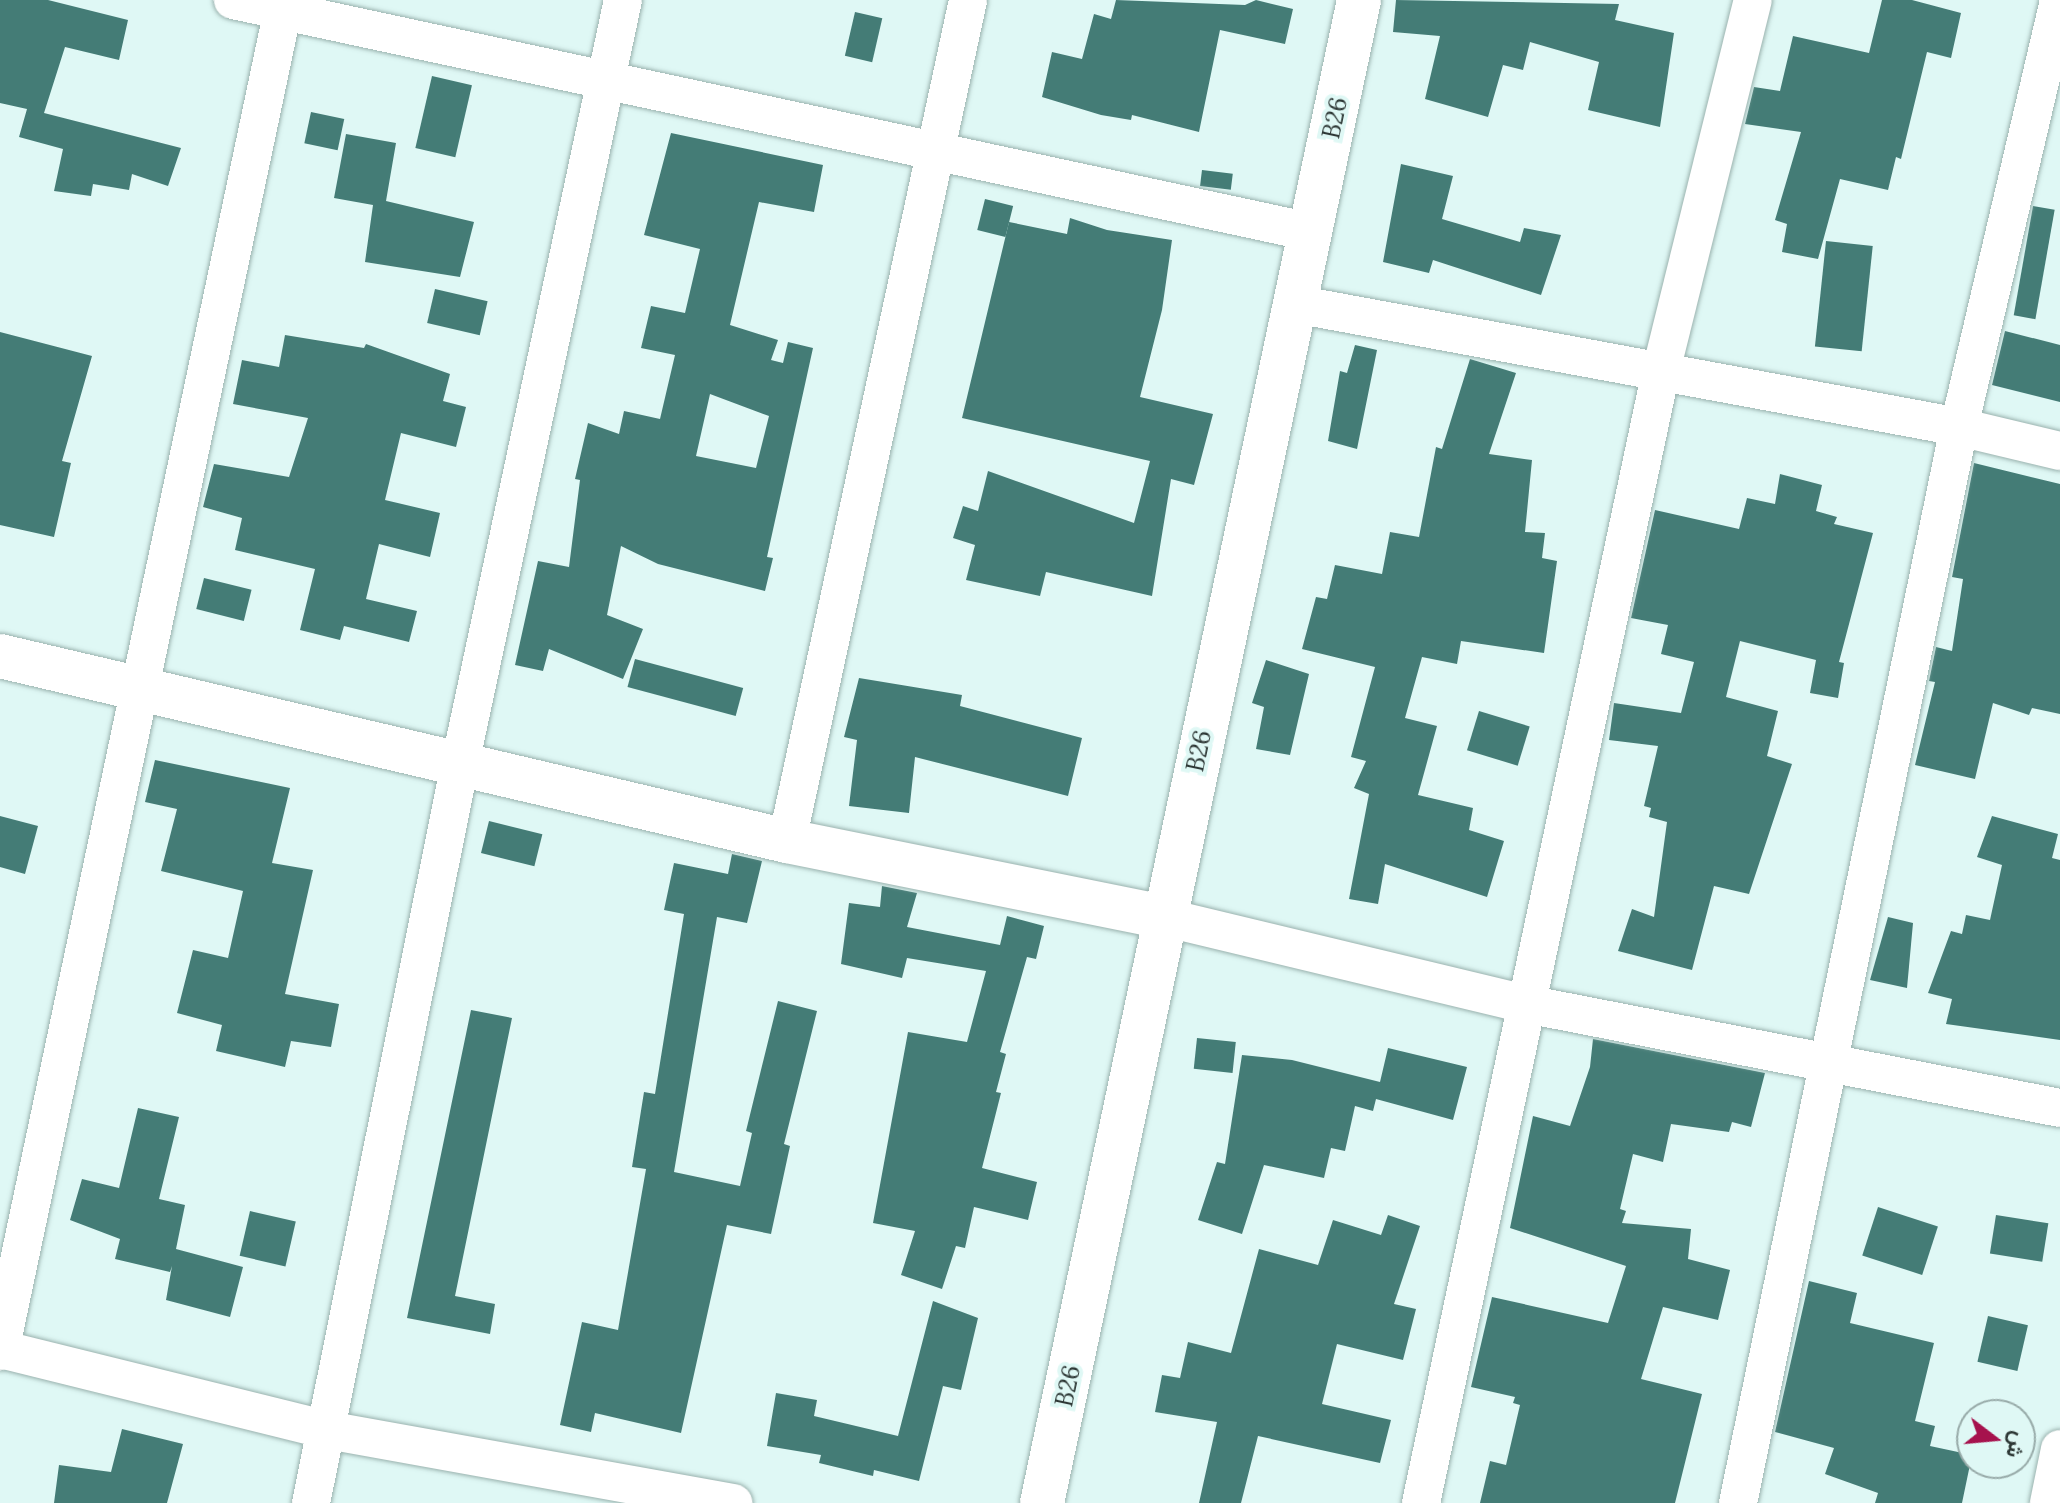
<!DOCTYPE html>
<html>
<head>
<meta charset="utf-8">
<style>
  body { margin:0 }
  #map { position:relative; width:2060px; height:1503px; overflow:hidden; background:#dff8f5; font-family:Lora,Vazirmatn,serif }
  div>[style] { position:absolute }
  .building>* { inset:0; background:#447c76; transform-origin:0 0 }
  .roads { filter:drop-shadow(0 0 2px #9ab2ae) drop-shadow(0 0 2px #9ab2ae) }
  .street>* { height:38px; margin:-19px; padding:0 19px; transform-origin:19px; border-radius:19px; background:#fff }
  .secondary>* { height:44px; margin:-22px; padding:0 22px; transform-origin:22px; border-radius:22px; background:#fff }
  .highway>* { height:44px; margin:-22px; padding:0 22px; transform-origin:22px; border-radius:22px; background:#fff }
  span { translate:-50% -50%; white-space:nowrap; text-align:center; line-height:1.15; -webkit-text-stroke:8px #dff8f5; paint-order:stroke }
  .street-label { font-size:24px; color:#2e3836 }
  .north { position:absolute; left:1956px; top:1399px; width:80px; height:80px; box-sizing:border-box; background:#dff8f5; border:2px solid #98aba9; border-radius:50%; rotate:106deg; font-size:22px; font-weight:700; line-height:32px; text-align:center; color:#2e3836 }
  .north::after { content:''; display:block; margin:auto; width:28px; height:36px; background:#a6124d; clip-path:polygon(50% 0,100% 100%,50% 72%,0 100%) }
</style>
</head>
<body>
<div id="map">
  <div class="building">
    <i style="clip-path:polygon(0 0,48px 0,128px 20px,119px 60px,65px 47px,44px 113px,181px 148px,168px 186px,132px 174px,129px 190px,93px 184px,91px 196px,54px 191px,63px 149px,19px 137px,27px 109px,0 103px)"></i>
    <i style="clip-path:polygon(1116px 0,1245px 5px,1256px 0,1293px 9px,1285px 44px,1220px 30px,1199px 132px,1132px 115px,1131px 120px,1101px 115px,1042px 97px,1052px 52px,1082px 59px,1094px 14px,1111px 19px)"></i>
    <i style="clip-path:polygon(1396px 0,1619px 4px,1615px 20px,1674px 33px,1660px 127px,1588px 110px,1599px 62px,1530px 42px,1523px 70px,1503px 65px,1488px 117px,1425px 99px,1440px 36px,1393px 32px)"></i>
    <i style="clip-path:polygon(1882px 0,1912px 0,1961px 13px,1951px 58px,1927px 52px,1901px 159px,1896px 157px,1888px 190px,1840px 179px,1818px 259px,1782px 252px,1787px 224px,1775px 220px,1801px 132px,1745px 124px,1754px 87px,1780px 91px,1793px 36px,1869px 53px)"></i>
    <i style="left:855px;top:12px;width:28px;height:45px;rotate:13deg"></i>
    <i style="left:432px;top:76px;width:41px;height:74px;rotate:13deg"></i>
    <i style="left:311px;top:112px;width:34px;height:32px;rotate:12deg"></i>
    <i style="clip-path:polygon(evenodd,671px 133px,823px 165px,814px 212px,759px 202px,730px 325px,778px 340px,771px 360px,783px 363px,788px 342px,813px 348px,767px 557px,773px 558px,765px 591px,658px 564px,621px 546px,607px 615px,643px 629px,623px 679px,549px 649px,543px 671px,515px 665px,538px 561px,569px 567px,580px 480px,575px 479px,588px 423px,619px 434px,624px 411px,660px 419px,675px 355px,641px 348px,651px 306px,685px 313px,700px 249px,644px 235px,671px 133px,710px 394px,769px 416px,756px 468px,696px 456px,710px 394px)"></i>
    <i style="clip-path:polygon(346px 134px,396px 143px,386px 201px,474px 222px,460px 277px,365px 262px,373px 205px,334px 198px)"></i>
    <i style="clip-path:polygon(1401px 164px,1453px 176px,1442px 219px,1520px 242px,1524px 228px,1561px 235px,1541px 295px,1433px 260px,1429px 273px,1383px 262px)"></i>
    <i style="left:1202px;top:170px;width:31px;height:16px;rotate:7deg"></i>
    <i style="left:985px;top:199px;width:29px;height:32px;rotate:14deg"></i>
    <i style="left:2033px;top:206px;width:22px;height:111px;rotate:10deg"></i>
    <i style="clip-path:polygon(1070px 218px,1107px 230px,1172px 240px,1162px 310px,1140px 397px,1213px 414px,1194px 485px,1171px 479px,1152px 596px,1046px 572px,1040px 596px,966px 580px,975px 545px,953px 538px,963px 506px,978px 511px,988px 471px,1134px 523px,1150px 461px,962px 418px,1009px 222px,1067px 234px)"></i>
    <i style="left:1826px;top:241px;width:47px;height:106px;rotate:6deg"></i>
    <i style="left:435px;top:289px;width:54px;height:35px;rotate:13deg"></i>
    <i style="clip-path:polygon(2005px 331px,2060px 345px,2060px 402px,1992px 385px)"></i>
    <i style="clip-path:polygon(0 332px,92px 356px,62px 461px,71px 463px,54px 537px,0 525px)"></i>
    <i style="clip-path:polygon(285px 335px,364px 348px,366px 344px,450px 374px,443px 401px,466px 407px,456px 447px,401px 433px,385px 500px,440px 513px,430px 557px,379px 544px,366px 599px,417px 611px,409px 642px,344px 626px,340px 640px,300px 630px,315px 569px,235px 550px,242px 518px,203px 507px,214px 464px,289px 477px,308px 418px,233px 404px,242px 360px,279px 367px)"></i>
    <i style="clip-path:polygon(1355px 345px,1377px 350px,1357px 449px,1328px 441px,1340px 371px,1347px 373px)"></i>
    <i style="clip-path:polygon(1470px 359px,1516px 373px,1489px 454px,1532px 460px,1525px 532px,1545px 533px,1542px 558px,1557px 561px,1544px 653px,1461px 641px,1457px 664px,1422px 657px,1405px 718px,1437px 726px,1418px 795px,1473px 808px,1469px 830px,1504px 841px,1487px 897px,1385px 864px,1378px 904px,1349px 899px,1369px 794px,1354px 788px,1366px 761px,1351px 757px,1375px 667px,1302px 649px,1316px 597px,1327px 599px,1335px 565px,1382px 574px,1390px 532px,1419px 537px,1436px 447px,1442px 449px)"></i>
    <i style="clip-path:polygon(1974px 463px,2060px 484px,2060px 714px,2032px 708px,2029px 715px,1993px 703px,1975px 779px,1915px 765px,1935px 682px,1929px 681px,1936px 647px,1952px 651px,1963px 579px,1952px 577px)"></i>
    <i style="clip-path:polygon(1780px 474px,1822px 485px,1816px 511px,1837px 517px,1834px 524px,1873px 533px,1839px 662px,1844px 663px,1838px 698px,1810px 693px,1816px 660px,1740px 641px,1726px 697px,1778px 711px,1767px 756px,1792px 764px,1749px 894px,1714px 886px,1692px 970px,1618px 951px,1632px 909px,1654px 917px,1667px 822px,1649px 817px,1651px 808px,1644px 806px,1658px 746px,1609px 740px,1614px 703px,1681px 713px,1694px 662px,1661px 654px,1668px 625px,1631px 618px,1655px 510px,1739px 529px,1747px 498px,1775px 504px)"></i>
    <i style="left:204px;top:578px;width:49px;height:32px;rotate:14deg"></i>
    <i style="left:635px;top:659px;width:112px;height:29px;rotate:15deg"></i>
    <i style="clip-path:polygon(1266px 660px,1309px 674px,1290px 755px,1256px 749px,1264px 707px,1252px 703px)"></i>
    <i style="clip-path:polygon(859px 678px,962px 695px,960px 706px,1082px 738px,1068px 796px,915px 757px,909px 813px,849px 806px,857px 740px,844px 737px)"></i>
    <i style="left:1479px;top:711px;width:53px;height:41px;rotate:17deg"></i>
    <i style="clip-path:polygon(155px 760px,290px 788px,272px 863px,313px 870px,285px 994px,339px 1004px,331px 1047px,291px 1041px,285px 1067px,216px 1051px,222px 1025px,177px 1013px,193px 950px,228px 958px,243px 891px,161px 871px,177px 809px,145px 802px)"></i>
    <i style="clip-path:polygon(0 816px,38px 826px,25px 874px,0 867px)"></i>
    <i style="clip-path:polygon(1992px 816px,2058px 834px,2052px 858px,2060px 860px,2060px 1040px,1946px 1024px,1952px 999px,1928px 993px,1951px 931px,1962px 934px,1966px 915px,1990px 920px,2002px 865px,1977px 857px)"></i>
    <i style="left:489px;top:821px;width:55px;height:33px;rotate:14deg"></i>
    <i style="clip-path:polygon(732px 854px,762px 861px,747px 923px,717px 917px,674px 1172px,740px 1186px,752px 1133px,746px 1131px,778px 1001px,817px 1011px,784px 1144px,790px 1146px,771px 1234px,727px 1225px,681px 1433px,595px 1413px,591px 1432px,560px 1425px,582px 1322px,618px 1330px,646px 1169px,632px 1167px,644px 1092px,655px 1094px,684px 914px,664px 910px,674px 863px,728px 874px)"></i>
    <i style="clip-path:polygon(882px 886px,917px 893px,907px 927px,1000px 945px,1007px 916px,1044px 926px,1036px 959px,1027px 957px,1000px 1052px,1006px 1054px,996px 1092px,1001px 1093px,982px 1168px,1037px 1182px,1028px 1220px,974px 1207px,965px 1248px,956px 1246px,942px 1289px,901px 1275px,915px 1231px,873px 1223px,908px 1032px,967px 1042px,986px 971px,907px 958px,902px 978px,841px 964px,849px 903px,880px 907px)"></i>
    <i style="clip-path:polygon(1888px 917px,1913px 923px,1907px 988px,1870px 980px)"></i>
    <i style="clip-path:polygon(471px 1010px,512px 1018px,455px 1296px,495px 1304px,490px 1334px,407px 1318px)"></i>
    <i style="left:1197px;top:1038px;width:39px;height:31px;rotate:6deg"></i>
    <i style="clip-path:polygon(1593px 1039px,1765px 1073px,1751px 1127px,1732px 1122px,1729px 1132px,1671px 1124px,1663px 1162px,1633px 1154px,1620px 1209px,1626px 1211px,1622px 1223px,1691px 1229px,1688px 1259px,1730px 1270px,1718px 1320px,1663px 1307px,1641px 1379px,1702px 1394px,1675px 1503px,1480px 1503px,1490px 1461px,1506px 1465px,1520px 1405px,1513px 1403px,1515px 1397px,1471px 1387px,1492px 1297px,1608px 1323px,1626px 1266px,1510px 1228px,1533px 1116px,1570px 1126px,1590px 1067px)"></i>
    <i style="clip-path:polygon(1388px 1048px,1467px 1067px,1453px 1120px,1376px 1099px,1373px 1111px,1355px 1106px,1345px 1151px,1331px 1148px,1324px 1178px,1264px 1165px,1242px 1234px,1198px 1220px,1217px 1162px,1225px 1164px,1242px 1055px,1292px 1060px,1380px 1082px)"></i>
    <i style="clip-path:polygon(138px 1108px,179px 1117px,159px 1199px,185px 1205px,176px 1249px,243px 1267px,230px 1317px,166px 1300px,172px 1266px,170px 1272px,115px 1259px,120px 1239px,70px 1220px,82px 1179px,119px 1188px)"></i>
    <i style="left:1878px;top:1207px;width:63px;height:51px;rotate:18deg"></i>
    <i style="left:250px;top:1211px;width:47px;height:46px;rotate:13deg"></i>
    <i style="clip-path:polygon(1388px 1215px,1420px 1226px,1394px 1304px,1416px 1309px,1403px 1360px,1337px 1344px,1322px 1404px,1391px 1420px,1380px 1463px,1258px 1436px,1241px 1503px,1199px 1503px,1217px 1422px,1155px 1412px,1162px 1375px,1180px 1378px,1188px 1342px,1231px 1353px,1259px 1249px,1318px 1265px,1333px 1220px,1381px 1235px)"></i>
    <i style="left:1996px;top:1215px;width:53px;height:39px;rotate:9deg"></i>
    <i style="clip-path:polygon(1809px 1281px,1857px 1293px,1850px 1323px,1934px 1343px,1915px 1421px,1935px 1426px,1930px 1446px,1972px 1455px,1962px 1503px,1875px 1503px,1878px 1493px,1825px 1474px,1834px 1448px,1775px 1432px)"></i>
    <i style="clip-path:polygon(933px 1301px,978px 1318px,961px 1390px,943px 1386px,919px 1481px,874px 1470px,873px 1476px,819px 1463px,821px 1455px,767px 1446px,776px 1393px,817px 1400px,814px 1416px,898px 1436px)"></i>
    <i style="left:1988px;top:1316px;width:41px;height:47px;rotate:13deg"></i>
    <i style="clip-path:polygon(122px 1429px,183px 1444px,167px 1503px,54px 1503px,59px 1465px,111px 1472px)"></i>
  </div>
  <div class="roads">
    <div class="street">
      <i style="left:233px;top:0;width:1103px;rotate:12.15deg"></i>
      <i style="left:1295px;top:304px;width:675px;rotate:10.49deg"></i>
      <i style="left:1959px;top:427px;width:104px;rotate:13.4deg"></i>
      <i style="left:787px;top:841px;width:860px;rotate:-77.85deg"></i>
      <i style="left:1163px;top:917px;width:373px;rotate:13.5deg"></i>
      <i style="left:1526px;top:1004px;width:544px;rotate:11.02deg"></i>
      <i style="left:0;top:1349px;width:337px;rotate:13.9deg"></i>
      <i style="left:327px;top:1430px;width:413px;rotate:10.2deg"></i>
      <i style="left:0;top:1351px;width:1381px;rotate:-78.09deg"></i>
      <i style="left:311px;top:1503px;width:754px;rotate:-78.6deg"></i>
      <i style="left:460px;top:764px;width:781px;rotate:-77.96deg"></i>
      <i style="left:1421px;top:1503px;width:1157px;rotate:-78.03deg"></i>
      <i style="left:1661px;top:371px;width:382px;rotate:-76.1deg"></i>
      <i style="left:1738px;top:1503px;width:1098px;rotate:-78.39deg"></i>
      <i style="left:1959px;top:427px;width:439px;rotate:-76.8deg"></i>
      <i style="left:2049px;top:1503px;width:55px;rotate:-78.5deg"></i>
    </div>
    <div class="secondary">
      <i style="left:0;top:656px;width:808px;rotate:13.23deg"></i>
      <i style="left:787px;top:841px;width:384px;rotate:11.4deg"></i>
    </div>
    <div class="highway">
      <i style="left:1042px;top:1503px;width:1536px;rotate:-78.09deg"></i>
    </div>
  </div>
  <div class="street-label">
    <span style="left:1335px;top:118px;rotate:-78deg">B26</span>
    <span style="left:1199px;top:751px;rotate:-78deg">B26</span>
    <span style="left:1068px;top:1386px;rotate:-78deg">B26</span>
  </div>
  <div class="north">ش</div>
</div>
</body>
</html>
